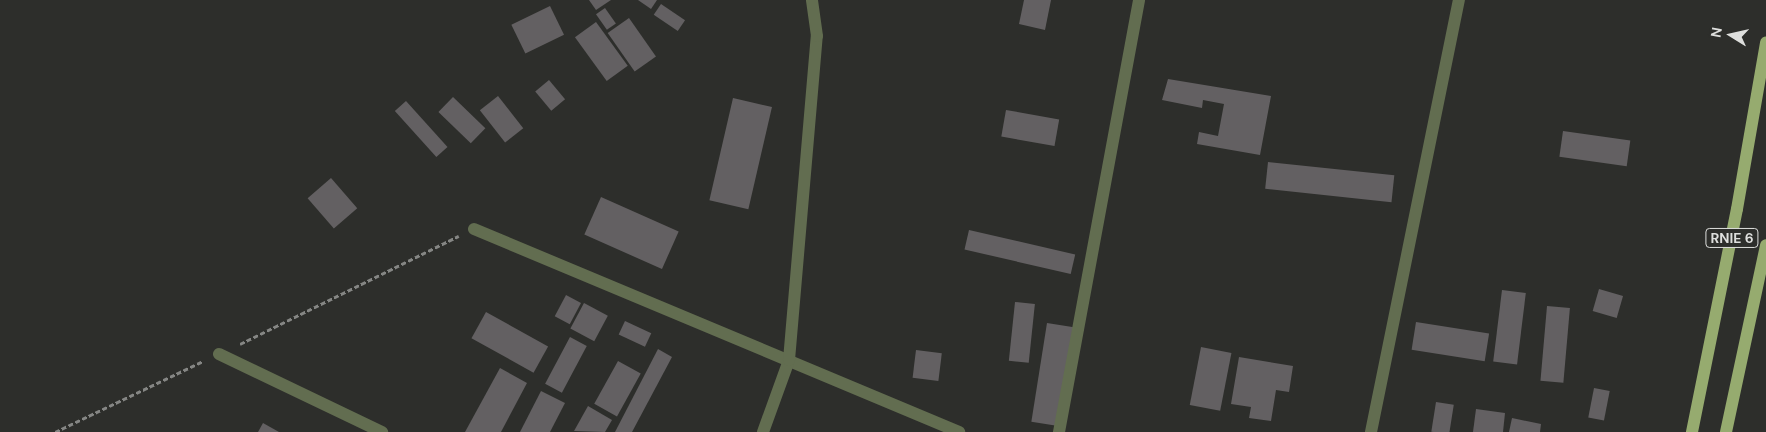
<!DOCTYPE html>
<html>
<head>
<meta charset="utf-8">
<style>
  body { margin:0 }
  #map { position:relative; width:1766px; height:432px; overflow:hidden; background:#2d2e2b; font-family:"DM Sans",sans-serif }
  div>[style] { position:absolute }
  .building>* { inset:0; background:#636062; transform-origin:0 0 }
  .path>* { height:3px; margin-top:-1.5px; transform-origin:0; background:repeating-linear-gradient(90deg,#858684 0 5px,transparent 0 7.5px) }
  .minor>* { height:12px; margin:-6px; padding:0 6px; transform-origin:6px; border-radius:6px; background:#626d50 }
  .major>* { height:12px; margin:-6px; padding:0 6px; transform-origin:6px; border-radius:6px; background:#96ab6f }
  span { translate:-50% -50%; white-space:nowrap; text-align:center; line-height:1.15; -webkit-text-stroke:4px #2d2e2b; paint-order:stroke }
  .shield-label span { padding:1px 4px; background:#2d2e2b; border:1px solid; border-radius:4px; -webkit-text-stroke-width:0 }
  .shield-label { font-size:14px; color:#dedfdd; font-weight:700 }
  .north { position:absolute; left:1706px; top:10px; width:50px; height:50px; -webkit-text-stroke:4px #2d2e2b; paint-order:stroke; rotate:280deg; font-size:14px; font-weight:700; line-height:20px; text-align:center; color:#dedfdd }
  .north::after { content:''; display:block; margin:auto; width:18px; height:22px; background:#dedfdd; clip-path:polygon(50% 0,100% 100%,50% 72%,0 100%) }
</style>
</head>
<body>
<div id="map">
  <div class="building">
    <i style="clip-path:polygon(589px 0,611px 0,596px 10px)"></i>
    <i style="clip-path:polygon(638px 0,657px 0,651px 9px)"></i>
    <i style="clip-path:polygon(1024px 0,1051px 0,1045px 30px,1019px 24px)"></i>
    <i style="left:661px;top:4px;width:29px;height:13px;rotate:34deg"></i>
    <i style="left:550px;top:6px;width:32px;height:43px;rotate:64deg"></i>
    <i style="left:605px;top:8px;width:19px;height:11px;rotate:55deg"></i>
    <i style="left:629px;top:18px;width:47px;height:26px;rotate:55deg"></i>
    <i style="left:596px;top:22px;width:54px;height:26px;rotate:54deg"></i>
    <i style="clip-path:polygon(1168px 79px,1271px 96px,1260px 155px,1197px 144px,1199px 132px,1218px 136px,1224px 104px,1203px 100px,1202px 108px,1162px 100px)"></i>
    <i style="left:549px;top:80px;width:25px;height:18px;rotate:50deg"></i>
    <i style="left:498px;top:96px;width:41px;height:23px;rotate:52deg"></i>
    <i style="left:453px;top:97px;width:45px;height:21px;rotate:44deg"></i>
    <i style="left:733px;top:98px;width:40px;height:105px;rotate:13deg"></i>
    <i style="left:406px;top:101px;width:62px;height:15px;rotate:48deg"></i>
    <i style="left:1006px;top:110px;width:54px;height:27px;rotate:10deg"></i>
    <i style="left:1563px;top:131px;width:68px;height:26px;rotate:8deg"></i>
    <i style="left:1268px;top:162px;width:127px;height:27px;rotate:6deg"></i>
    <i style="left:331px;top:178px;width:40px;height:31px;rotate:49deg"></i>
    <i style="left:601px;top:197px;width:85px;height:41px;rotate:24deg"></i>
    <i style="left:969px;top:230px;width:109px;height:20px;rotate:13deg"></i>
    <i style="left:1599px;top:289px;width:25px;height:23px;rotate:16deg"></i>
    <i style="left:1502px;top:290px;width:24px;height:72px;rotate:7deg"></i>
    <i style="left:566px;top:295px;width:17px;height:24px;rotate:28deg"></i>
    <i style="left:1015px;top:302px;width:20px;height:59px;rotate:6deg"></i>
    <i style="left:584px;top:303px;width:27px;height:29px;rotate:28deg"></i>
    <i style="left:1547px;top:306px;width:23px;height:75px;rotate:5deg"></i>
    <i style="left:486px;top:312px;width:71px;height:30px;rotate:29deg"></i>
    <i style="left:625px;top:321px;width:29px;height:15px;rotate:25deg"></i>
    <i style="left:1416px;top:322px;width:74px;height:28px;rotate:9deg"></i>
    <i style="left:1047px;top:323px;width:32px;height:100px;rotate:9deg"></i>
    <i style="left:570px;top:337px;width:19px;height:53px;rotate:28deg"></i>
    <i style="left:1201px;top:347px;width:31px;height:59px;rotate:11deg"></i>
    <i style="clip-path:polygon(658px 349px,672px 357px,632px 432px,615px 432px)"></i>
    <i style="left:916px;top:350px;width:26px;height:28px;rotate:7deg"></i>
    <i style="clip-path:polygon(1239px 357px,1293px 366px,1289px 392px,1276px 390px,1271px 421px,1249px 418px,1251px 407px,1231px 404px)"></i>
    <i style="left:618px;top:361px;width:26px;height:49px;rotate:29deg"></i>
    <i style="clip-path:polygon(500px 368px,527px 383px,501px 432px,465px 432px)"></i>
    <i style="left:1594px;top:388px;width:16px;height:30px;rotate:11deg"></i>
    <i style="clip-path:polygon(541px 391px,565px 403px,550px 432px,520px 432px)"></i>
    <i style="left:1436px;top:402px;width:18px;height:30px;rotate:9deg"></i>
    <i style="clip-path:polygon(588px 406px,612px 420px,605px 432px,574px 431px)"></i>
    <i style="clip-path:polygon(1476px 409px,1505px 413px,1503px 432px,1473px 432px)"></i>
    <i style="clip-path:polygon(1512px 418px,1541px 424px,1540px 432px,1509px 432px)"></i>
    <i style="clip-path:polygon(263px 423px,279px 432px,258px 432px)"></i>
  </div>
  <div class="path">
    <i style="left:240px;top:344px;width:244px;rotate:-26.3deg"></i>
    <i style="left:55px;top:432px;width:164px;rotate:-25.6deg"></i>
  </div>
  <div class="minor">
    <i style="left:474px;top:229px;width:526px;rotate:22.71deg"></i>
    <i style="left:219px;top:354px;width:181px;rotate:25.6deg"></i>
    <i style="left:763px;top:432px;width:77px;rotate:-70.1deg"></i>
    <i style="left:789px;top:360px;width:325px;rotate:-85.1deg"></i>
    <i style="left:817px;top:36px;width:36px;rotate:-98deg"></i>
    <i style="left:1059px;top:432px;width:439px;rotate:-79.5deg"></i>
    <i style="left:1371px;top:432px;width:441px;rotate:-78.5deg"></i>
  </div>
  <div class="major">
    <i style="left:1692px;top:432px;width:227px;rotate:-78.6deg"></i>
    <i style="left:1737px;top:209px;width:169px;rotate:-80.1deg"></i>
    <i style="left:1726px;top:432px;width:191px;rotate:-77.9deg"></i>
  </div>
  <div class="shield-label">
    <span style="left:1732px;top:238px">RNIE 6</span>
  </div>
  <div class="north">N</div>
</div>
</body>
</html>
